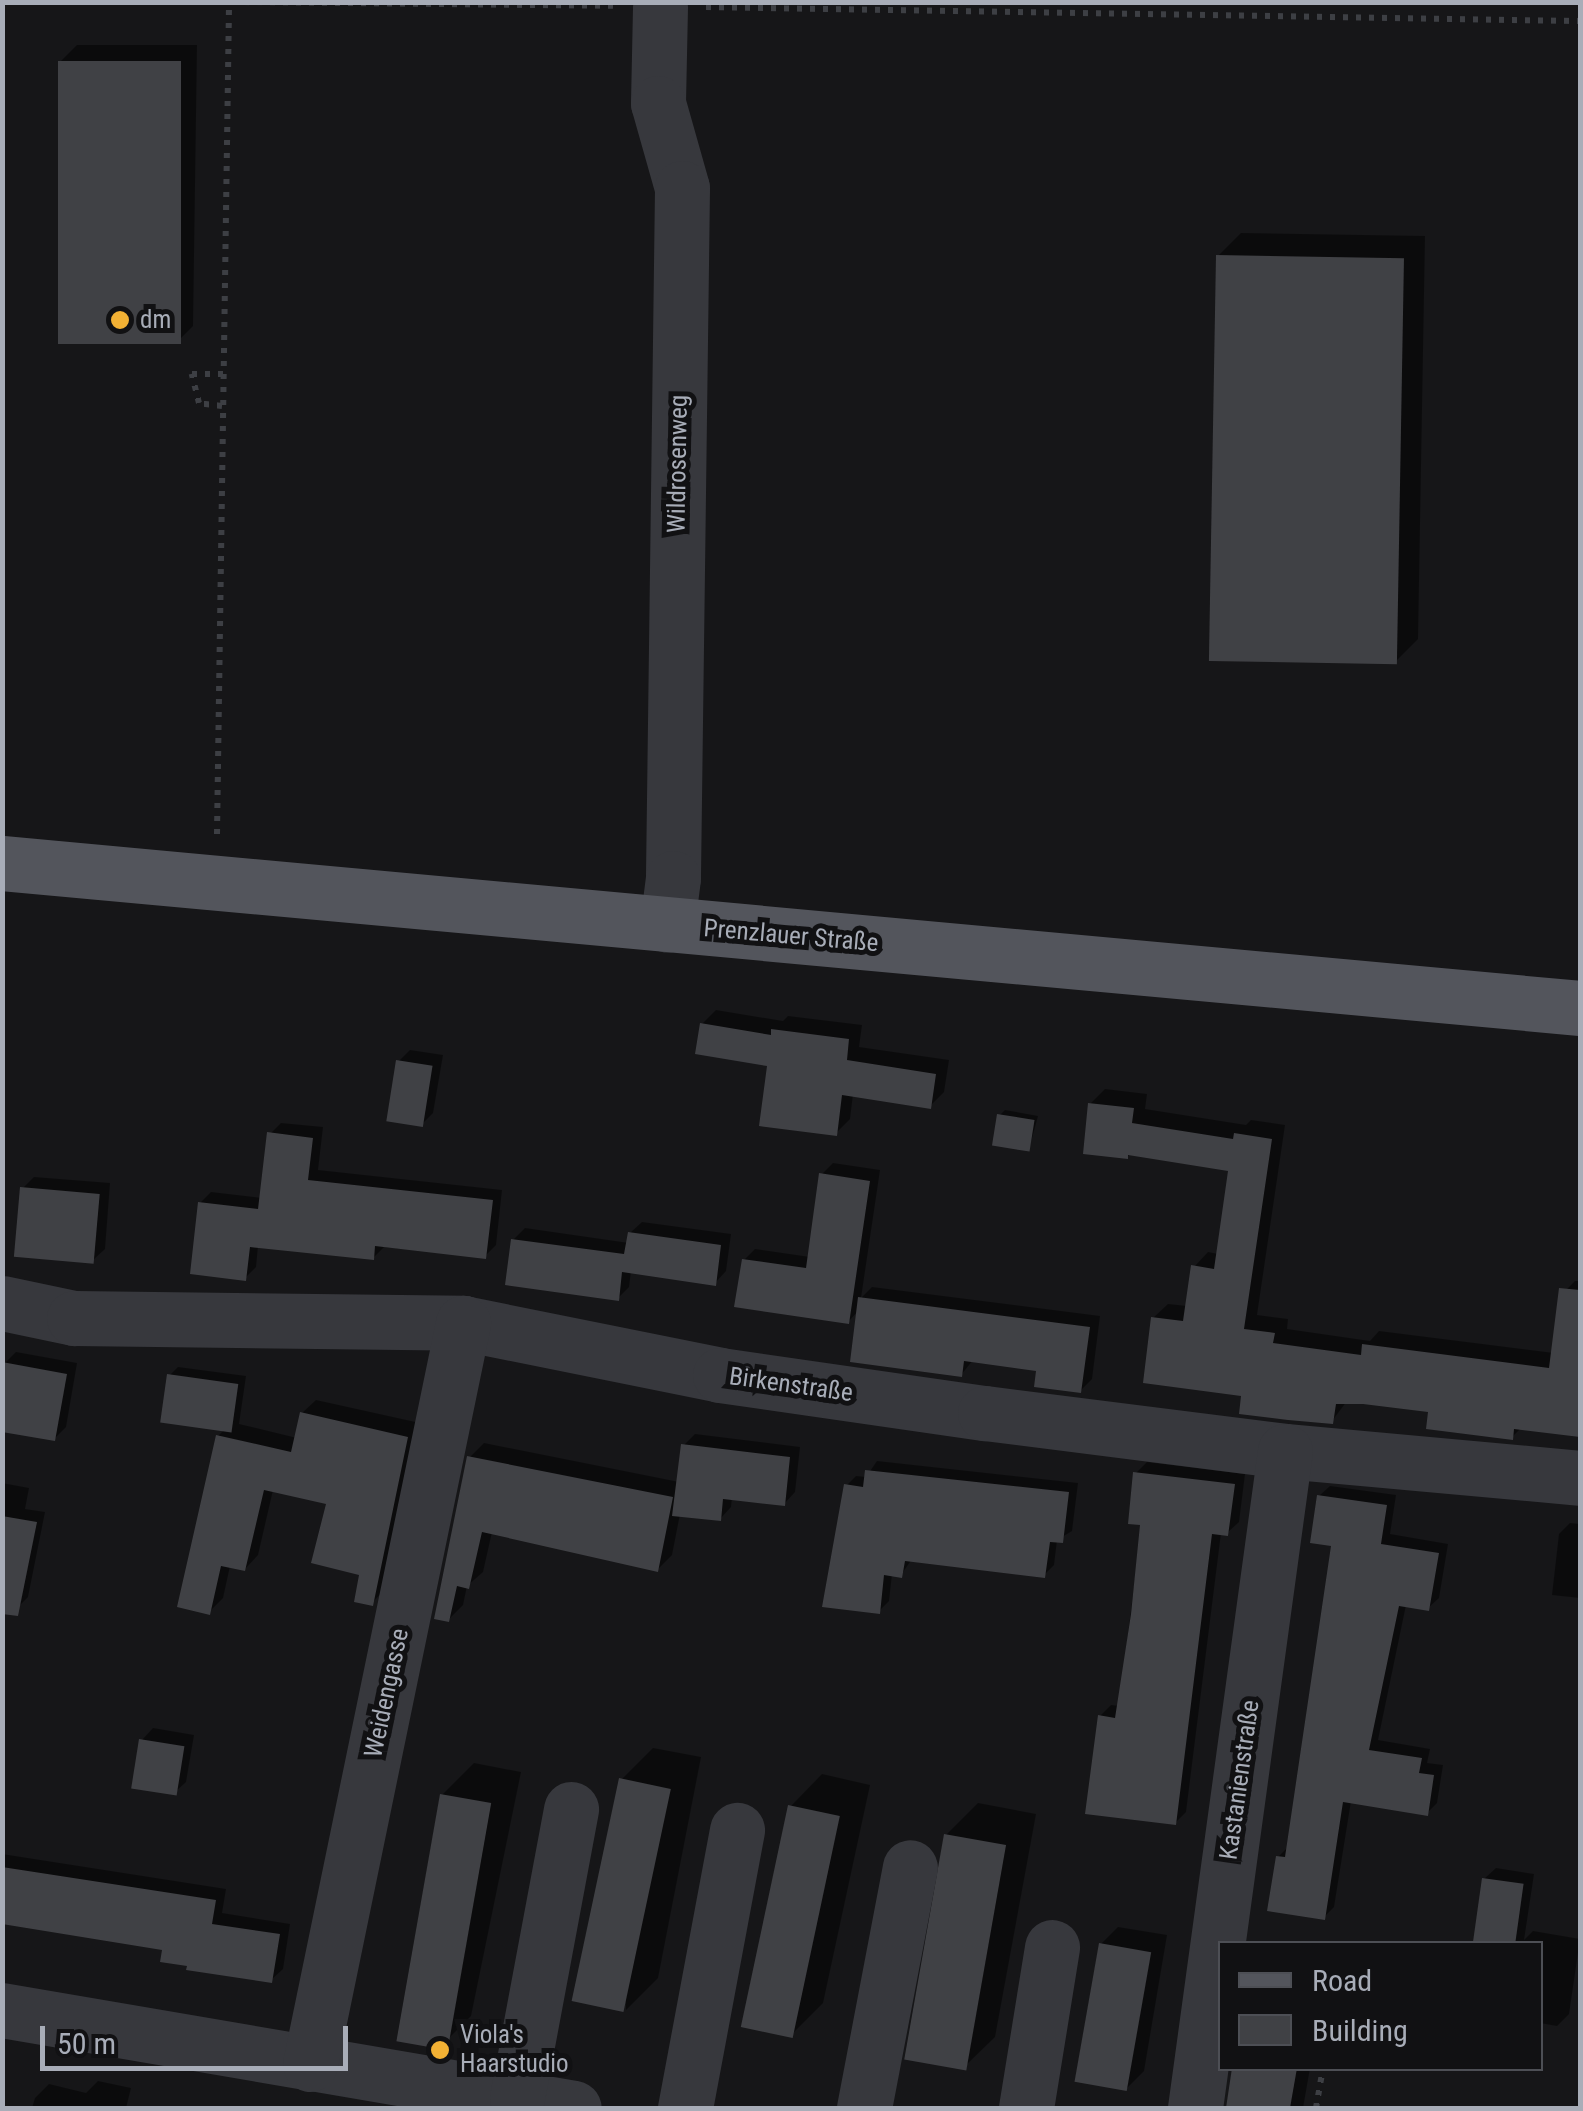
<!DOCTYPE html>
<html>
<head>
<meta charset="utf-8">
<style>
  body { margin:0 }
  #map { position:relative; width:1583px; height:2111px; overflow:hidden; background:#161618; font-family:"Roboto Condensed",sans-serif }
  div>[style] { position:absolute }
  .shadow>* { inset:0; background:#0007 }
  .building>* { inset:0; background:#404145; transform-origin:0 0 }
  .path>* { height:6px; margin-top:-3px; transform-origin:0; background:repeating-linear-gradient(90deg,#3d3f44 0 5px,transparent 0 13px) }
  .minor>* { height:55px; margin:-27.5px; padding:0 27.5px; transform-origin:27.5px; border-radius:27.5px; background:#37383d }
  .major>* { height:55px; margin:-27.5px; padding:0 27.5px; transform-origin:27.5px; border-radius:27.5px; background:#53555c }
  .dots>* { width:28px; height:28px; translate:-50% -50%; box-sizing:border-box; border:5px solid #111113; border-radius:50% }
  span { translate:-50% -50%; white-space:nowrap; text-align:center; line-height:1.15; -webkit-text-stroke:10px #111113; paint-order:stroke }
  .poi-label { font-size:25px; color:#a8adb8 }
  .left { translate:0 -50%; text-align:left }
  .street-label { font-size:25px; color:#a8adb8 }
  .frame { position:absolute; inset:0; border:5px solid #a8adb8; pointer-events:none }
  .legend { position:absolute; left:1218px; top:1941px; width:325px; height:130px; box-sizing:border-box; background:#111113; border:2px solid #4d4f55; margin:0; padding:12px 18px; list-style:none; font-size:30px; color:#a8adb8 }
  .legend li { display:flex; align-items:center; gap:20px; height:50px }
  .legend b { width:50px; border:2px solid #4d4f55 }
  .scale { position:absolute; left:40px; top:2026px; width:308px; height:45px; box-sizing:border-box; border:5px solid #a8adb8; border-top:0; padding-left:12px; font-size:30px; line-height:35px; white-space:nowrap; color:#a8adb8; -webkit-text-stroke:8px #111113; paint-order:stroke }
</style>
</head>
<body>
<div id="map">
  <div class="shadow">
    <i style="clip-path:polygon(77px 45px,197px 45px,193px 326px,176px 343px,60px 62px)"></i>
    <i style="clip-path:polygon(1241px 233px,1425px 236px,1418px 639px,1395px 662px,1218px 256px)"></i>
    <i style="clip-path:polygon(716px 1010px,783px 1021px,788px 1016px,862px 1025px,859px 1047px,949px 1060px,944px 1092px,930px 1106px,853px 1094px,850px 1119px,836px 1133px,769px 1064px,702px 1024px)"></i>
    <i style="clip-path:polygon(410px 1050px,443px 1055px,433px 1113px,422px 1124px,399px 1061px)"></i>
    <i style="clip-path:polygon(1105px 1089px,1147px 1094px,1145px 1109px,1246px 1125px,1251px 1120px,1285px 1125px,1257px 1315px,1288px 1319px,1287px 1329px,1370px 1341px,1379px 1331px,1554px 1353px,1561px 1295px,1575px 1281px,1580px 1281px,1580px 1434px,1522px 1427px,1512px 1437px,1431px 1410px,1347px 1401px,1332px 1421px,1244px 1393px,1153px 1318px,1168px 1304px,1187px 1306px,1194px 1267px,1208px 1252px,1218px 1254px,1231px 1169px,1131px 1153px,1127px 1157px,1090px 1104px)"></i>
    <i style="clip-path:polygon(1005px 1110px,1038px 1116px,1029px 1149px,1000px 1115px)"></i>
    <i style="clip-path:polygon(281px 1123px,323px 1127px,318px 1170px,502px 1190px,496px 1245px,485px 1256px,384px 1247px,373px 1258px,258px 1246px,256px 1267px,245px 1278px,200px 1203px,211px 1192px,262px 1198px,270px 1134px)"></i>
    <i style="clip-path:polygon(833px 1163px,880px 1170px,861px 1298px,872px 1287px,1100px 1316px,1092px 1379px,1081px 1390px,1039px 1369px,973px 1360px,961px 1375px,859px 1310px,848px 1322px,744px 1260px,755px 1249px,810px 1257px,822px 1174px)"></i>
    <i style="clip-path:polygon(34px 1177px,110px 1183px,105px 1249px,93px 1260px,23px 1188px)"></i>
    <i style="clip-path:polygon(642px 1222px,731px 1234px,726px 1271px,715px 1283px,631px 1271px,629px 1287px,618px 1298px,513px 1240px,525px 1228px,629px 1243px,630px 1233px)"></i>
    <i style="clip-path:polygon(16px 1352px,77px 1363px,66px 1427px,55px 1438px,5px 1363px)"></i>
    <i style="clip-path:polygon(178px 1367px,246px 1376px,239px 1424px,297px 1438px,302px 1413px,316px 1400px,420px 1423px,385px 1589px,372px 1603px,329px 1502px,273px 1490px,258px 1555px,245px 1569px,230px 1566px,223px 1598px,209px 1612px,218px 1436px,224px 1430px,170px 1375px)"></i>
    <i style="clip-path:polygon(695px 1434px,800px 1447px,795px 1492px,784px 1504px,732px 1497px,731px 1507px,720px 1519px,680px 1514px,672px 1555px,658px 1569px,492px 1532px,483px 1572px,467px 1586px,463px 1605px,448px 1620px,470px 1457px,484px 1443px,679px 1482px,684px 1445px)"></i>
    <i style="clip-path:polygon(877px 1461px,1078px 1483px,1072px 1531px,1057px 1540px,1054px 1565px,1044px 1575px,912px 1559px,901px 1575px,892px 1574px,889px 1601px,879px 1611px,846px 1486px,856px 1476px,866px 1477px)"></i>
    <i style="clip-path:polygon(1147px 1462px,1245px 1474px,1239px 1522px,1227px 1533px,1221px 1533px,1186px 1812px,1175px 1823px,1100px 1716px,1111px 1705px,1119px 1706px,1142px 1523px,1136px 1473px)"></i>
    <i style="clip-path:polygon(2px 1483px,29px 1488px,25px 1509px,45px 1512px,28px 1597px,18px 1607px,2px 1604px)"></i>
    <i style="clip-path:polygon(1330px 1486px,1396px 1495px,1390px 1534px,1448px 1544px,1439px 1598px,1428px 1608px,1406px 1605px,1378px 1740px,1430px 1749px,1427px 1763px,1443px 1765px,1437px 1803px,1427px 1813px,1351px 1801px,1334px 1907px,1324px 1917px,1278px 1857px,1289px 1846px,1334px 1543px,1319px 1496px)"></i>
    <i style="clip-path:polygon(1570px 1523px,1580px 1524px,1580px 1598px,1552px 1595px,1559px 1534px)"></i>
    <i style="clip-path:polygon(153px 1728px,194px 1735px,186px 1782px,174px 1793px,142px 1740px)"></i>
    <i style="clip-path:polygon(653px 1748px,701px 1757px,658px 1978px,626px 2010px,621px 1780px)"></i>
    <i style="clip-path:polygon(474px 1763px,521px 1772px,471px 2016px,439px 2048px,442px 1795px)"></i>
    <i style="clip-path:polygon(822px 1774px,870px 1785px,823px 2003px,791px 2035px,791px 1806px)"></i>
    <i style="clip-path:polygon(978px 1803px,1036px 1814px,995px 2037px,963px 2068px,946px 1835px)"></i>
    <i style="clip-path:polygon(2px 1854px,226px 1889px,222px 1913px,290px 1924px,283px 1969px,271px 1980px,190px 1964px,165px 1948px,2px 1919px)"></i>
    <i style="clip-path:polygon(1496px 1868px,1534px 1874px,1524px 1940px,1533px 1931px,1580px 1939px,1569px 2014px,1557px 2026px,1540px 2023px,1540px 1944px,1474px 1944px,1484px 1879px)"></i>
    <i style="clip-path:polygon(1118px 1927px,1167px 1935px,1144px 2071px,1127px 2088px,1101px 1944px)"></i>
    <i style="clip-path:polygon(1235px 2068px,1310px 2068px,1303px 2108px,1228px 2108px)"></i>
    <i style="clip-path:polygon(98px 2081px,131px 2088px,126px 2108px,32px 2108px,35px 2098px,49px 2084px,86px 2093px)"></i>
  </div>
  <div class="building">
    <i style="left:58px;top:61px;width:123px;height:283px"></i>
    <i style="left:1216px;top:255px;width:188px;height:406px;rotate:1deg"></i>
    <i style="clip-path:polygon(700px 1023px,771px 1035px,771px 1029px,849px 1039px,847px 1060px,936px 1074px,931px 1109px,842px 1095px,837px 1136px,759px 1126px,767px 1066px,695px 1054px)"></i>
    <i style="left:396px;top:1060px;width:37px;height:62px;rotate:9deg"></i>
    <i style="clip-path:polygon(1088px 1103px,1134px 1108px,1132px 1123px,1233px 1139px,1234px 1133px,1272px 1139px,1244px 1329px,1275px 1333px,1273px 1343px,1361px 1355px,1362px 1344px,1549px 1368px,1559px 1288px,1580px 1290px,1580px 1437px,1514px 1429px,1513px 1440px,1426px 1429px,1428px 1412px,1363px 1404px,1336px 1404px,1333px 1424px,1288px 1420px,1239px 1414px,1241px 1396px,1143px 1383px,1151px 1317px,1183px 1321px,1191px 1265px,1214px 1269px,1228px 1171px,1128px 1155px,1128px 1159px,1083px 1154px)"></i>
    <i style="left:997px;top:1114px;width:38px;height:32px;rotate:9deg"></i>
    <i style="clip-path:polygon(267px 1132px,313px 1138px,308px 1180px,493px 1200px,486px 1259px,375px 1246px,374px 1260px,250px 1247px,246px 1281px,190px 1274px,198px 1202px,258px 1209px)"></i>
    <i style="clip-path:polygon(819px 1173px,870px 1181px,849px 1324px,734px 1307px,742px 1259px,806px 1268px)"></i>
    <i style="left:20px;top:1187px;width:80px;height:70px;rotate:5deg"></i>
    <i style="clip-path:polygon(628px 1232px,721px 1245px,716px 1286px,622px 1272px,619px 1301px,505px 1285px,511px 1239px,624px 1254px)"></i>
    <i style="clip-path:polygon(858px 1297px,1090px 1327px,1081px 1393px,1034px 1387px,1036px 1371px,964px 1361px,962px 1377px,850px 1362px)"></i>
    <i style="clip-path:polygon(2px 1362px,67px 1374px,55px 1441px,2px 1432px)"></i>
    <i style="left:167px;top:1374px;width:72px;height:49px;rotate:8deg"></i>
    <i style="clip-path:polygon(300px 1412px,408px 1437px,373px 1606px,354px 1602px,359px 1575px,311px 1563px,326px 1504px,264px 1490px,245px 1571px,221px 1566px,210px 1615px,177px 1607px,216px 1435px,291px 1452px)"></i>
    <i style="clip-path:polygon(681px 1444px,790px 1457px,785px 1506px,723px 1499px,721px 1521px,672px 1516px)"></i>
    <i style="clip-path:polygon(467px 1456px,673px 1497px,658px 1572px,482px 1532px,469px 1589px,457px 1586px,449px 1622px,434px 1619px)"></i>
    <i style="clip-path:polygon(865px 1470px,1069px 1492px,1063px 1543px,1050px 1542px,1045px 1578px,905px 1561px,902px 1578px,884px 1575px,880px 1614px,822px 1607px,844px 1484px,863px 1487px)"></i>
    <i style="clip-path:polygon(1133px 1472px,1235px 1484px,1228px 1536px,1212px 1534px,1176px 1825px,1085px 1814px,1098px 1715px,1115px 1718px,1131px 1614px,1140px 1525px,1128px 1524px)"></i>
    <i style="clip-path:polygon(1317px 1495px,1387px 1505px,1381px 1544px,1439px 1553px,1429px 1611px,1399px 1606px,1369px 1750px,1422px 1758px,1419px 1773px,1434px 1775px,1428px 1816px,1343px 1802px,1325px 1920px,1267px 1911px,1276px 1856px,1285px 1857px,1331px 1546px,1310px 1543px)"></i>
    <i style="clip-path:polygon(2px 1516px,37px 1522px,18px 1616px,2px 1614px)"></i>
    <i style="left:139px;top:1739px;width:46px;height:50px;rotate:9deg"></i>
    <i style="left:619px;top:1778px;width:53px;height:228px;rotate:12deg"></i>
    <i style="left:440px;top:1794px;width:52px;height:251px;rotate:10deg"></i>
    <i style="left:788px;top:1805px;width:53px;height:227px;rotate:12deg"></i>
    <i style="left:944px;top:1834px;width:63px;height:229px;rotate:10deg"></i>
    <i style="clip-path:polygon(2px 1867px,216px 1900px,212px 1924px,280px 1934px,272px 1983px,186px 1970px,187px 1966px,160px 1962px,162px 1950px,2px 1924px)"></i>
    <i style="left:1482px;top:1878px;width:42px;height:67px;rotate:8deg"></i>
    <i style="left:1099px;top:1943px;width:53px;height:141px;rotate:10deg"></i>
    <i style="clip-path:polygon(1232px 2068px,1297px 2068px,1290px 2108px,1226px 2108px)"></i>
  </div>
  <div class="path">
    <i style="left:244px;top:2px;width:369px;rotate:0.6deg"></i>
    <i style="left:706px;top:7px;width:874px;rotate:0.92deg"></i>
    <i style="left:222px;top:406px;width:23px;rotate:-173deg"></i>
    <i style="left:199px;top:403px;width:30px;rotate:-104deg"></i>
    <i style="left:192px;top:374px;width:31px"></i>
    <i style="left:217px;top:834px;width:832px;rotate:-89.17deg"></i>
    <i style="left:1316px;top:2108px;width:41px;rotate:-80.1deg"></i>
  </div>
  <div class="minor">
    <i style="left:660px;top:7px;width:96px;rotate:91.2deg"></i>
    <i style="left:658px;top:103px;width:88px;rotate:74.2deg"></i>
    <i style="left:682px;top:188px;width:690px;rotate:90.75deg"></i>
    <i style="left:673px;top:878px;width:47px;rotate:97.3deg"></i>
    <i style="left:2px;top:1303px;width:74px;rotate:11.8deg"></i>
    <i style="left:74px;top:1318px;width:389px;rotate:0.7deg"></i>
    <i style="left:463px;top:1323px;width:262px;rotate:11.4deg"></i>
    <i style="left:720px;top:1375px;width:268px;rotate:8.2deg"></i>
    <i style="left:985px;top:1413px;width:302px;rotate:7.2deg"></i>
    <i style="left:1285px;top:1451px;width:296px;rotate:5.2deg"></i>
    <i style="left:2px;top:2010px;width:580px;rotate:9.72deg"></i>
    <i style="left:310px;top:2064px;width:757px;rotate:-78.33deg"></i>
    <i style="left:517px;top:2098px;width:294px;rotate:-79.4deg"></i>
    <i style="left:685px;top:2108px;width:283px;rotate:-79.4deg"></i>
    <i style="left:864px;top:2108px;width:245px;rotate:-79.2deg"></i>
    <i style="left:1026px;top:2108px;width:163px;rotate:-80.8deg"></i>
    <i style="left:1195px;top:2108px;width:663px;rotate:-82.2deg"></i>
  </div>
  <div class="major">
    <i style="left:2px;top:863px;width:1585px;rotate:5.25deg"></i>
  </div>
  <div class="dots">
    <i style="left:120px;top:320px;background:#f2b134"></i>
    <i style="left:440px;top:2050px;background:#f2b134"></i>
  </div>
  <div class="poi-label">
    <span class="left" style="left:140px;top:320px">dm</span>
    <span class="left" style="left:460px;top:2050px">Viola's<br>Haarstudio</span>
  </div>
  <div class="street-label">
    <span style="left:678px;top:464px;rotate:-89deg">Wildrosenweg</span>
    <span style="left:791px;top:936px;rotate:5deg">Prenzlauer Straße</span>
    <span style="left:791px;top:1385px;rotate:8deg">Birkenstraße</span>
    <span style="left:387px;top:1693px;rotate:-78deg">Weidengasse</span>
    <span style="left:1240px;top:1780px;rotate:-82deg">Kastanienstraße</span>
  </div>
  <div class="frame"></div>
  <ul class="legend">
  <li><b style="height:12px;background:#53555c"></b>Road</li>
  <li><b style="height:28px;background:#404145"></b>Building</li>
  </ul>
  <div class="scale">50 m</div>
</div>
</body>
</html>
